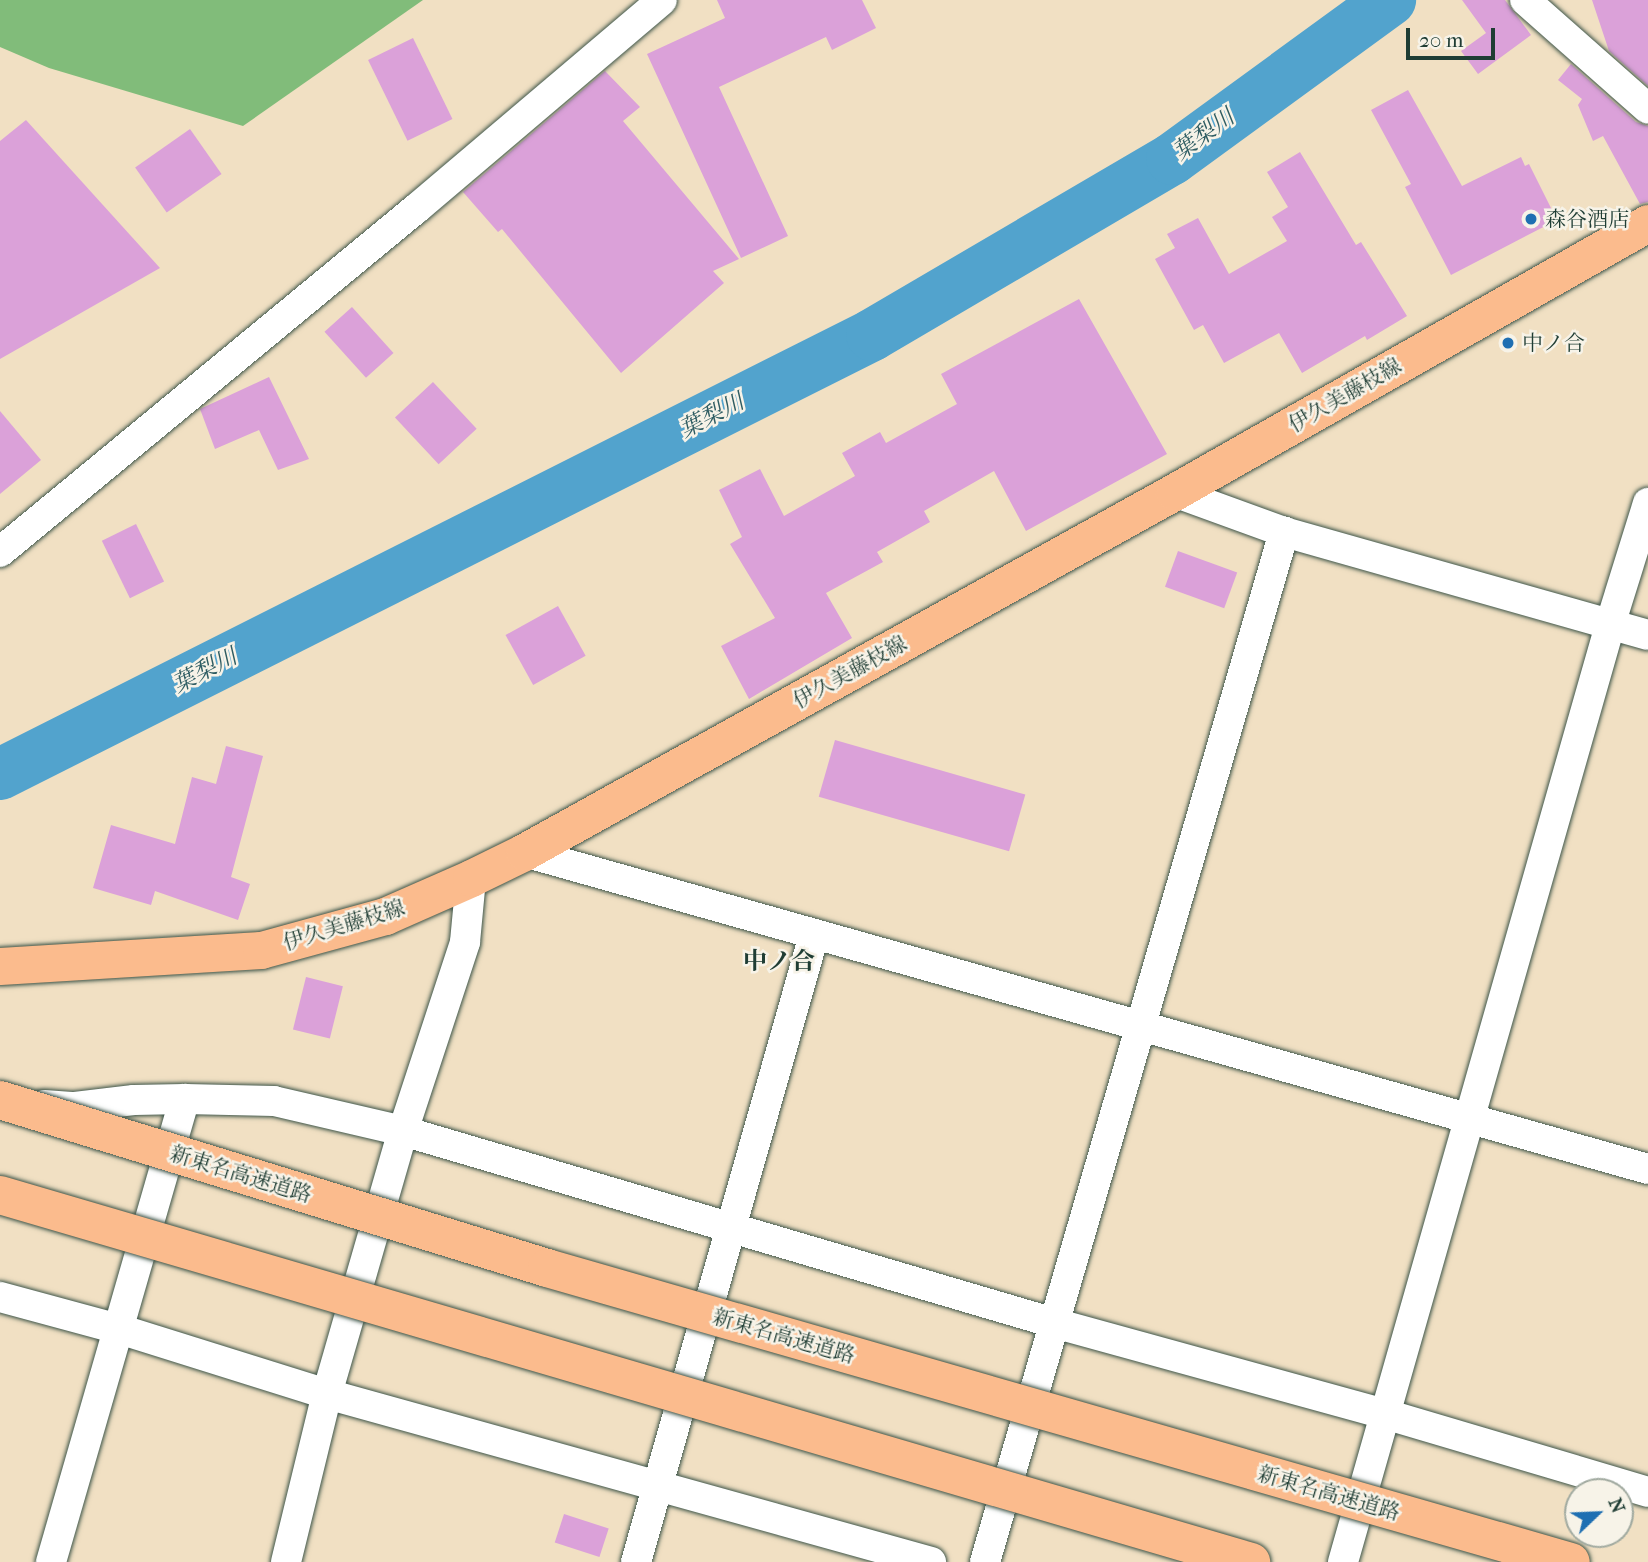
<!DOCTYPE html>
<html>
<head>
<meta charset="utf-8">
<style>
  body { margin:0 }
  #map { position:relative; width:1648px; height:1562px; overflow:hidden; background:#f1e0c3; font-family:"IM FELL French Canon","Noto Serif JP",serif }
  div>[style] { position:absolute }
  .forest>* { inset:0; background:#81bc7a }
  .river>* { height:52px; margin:-26px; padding:0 26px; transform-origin:26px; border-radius:26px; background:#52a3cd }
  .building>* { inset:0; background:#dba1d9; transform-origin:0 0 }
  .roads { filter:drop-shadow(0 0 2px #3e5549) drop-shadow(0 0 2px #3e5549) }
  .minor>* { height:30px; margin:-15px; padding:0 15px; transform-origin:15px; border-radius:15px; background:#fff }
  .major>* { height:37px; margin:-18.5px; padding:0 18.5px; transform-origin:18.5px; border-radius:18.5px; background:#fbbb8d }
  .bridges { filter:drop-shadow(0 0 2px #3e5549) drop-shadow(0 0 2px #3e5549) }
  .highway-bridge>* { height:38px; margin:-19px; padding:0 19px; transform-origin:19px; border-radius:19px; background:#fbbb8d }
  .dots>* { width:19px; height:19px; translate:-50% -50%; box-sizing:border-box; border:4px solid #f7f3e8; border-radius:50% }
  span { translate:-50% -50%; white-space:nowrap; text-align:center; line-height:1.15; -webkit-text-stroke:5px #f7f3e8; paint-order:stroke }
  .poi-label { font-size:21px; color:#1f3d34 }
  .left { translate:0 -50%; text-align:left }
  .street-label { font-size:21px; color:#1f3d34 }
  .water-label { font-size:23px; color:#2e5c62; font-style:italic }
  .quarter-label { font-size:24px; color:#1f3d34; font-weight:700 }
  .north { position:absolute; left:1564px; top:1478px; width:70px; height:70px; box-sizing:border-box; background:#f7f3e8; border:2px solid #a1aaa0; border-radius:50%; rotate:67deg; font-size:19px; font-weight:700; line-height:28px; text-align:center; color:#1f3d34 }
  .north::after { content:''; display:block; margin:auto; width:24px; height:32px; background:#1f6fb2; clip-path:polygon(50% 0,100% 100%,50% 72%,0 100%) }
  .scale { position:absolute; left:1406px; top:28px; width:89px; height:32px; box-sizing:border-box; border:4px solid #1f3d34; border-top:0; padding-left:9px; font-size:21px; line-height:24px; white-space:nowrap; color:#1f3d34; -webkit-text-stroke:5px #f7f3e8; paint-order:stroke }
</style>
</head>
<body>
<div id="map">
  <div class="forest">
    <i style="clip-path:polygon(0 0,423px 0,243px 126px,49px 68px,0 47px)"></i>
  </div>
  <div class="river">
    <i style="left:0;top:774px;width:976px;rotate:-26.72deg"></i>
    <i style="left:872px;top:335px;width:348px;rotate:-30.4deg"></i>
    <i style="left:1172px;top:159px;width:270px;rotate:-36.1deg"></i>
  </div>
  <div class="building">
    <i style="clip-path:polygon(717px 0,862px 0,876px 28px,832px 50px,826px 37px,719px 87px,788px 236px,741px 258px,647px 54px,725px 18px)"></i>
    <i style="clip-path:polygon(1462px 0,1505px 0,1531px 35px,1478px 74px,1461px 51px,1486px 33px)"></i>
    <i style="clip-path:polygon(1592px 0,1648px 0,1648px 86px,1609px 51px)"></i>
    <i style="left:413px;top:38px;width:90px;height:50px;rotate:64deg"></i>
    <i style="clip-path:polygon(1571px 64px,1636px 122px,1648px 126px,1648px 202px,1640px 204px,1603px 136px,1593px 141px,1578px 105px,1582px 99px,1558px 80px)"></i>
    <i style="clip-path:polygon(605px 71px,640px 107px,623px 121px,739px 259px,713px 271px,724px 283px,621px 373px,502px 229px,498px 232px,463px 192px)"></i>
    <i style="clip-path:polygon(1408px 90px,1462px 186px,1521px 157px,1525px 166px,1529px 164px,1557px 220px,1451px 275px,1405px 187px,1411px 184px,1371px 110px)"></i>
    <i style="clip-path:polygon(26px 120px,160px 268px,0 359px,0 141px)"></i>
    <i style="left:190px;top:129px;width:55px;height:67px;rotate:55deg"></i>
    <i style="clip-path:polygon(1300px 152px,1356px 245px,1361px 242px,1407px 316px,1367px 340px,1365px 336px,1302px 373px,1279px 333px,1224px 363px,1203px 325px,1194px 330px,1155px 259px,1175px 248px,1167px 234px,1198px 218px,1229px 274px,1287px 241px,1272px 217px,1288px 207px,1267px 172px)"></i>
    <i style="clip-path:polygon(1079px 299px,1167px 454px,1026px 531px,994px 471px,924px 511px,930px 522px,877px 552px,883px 562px,826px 593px,852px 638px,749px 699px,721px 646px,775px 618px,730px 544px,742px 537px,719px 490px,760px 469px,784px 516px,855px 476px,842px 453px,880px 432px,886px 443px,957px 404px,941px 374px)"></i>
    <i style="left:352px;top:307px;width:62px;height:37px;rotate:48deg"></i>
    <i style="clip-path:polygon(269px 377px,309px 459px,278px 470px,259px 430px,215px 449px,200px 409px)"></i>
    <i style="left:433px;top:382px;width:64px;height:52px;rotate:47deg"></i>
    <i style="clip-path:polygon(0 411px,41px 460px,0 494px)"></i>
    <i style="left:136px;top:524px;width:64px;height:38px;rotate:64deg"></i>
    <i style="left:1178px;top:551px;width:63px;height:38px;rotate:20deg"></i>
    <i style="left:558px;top:606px;width:57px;height:60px;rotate:61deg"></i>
    <i style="left:835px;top:740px;width:198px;height:59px;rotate:16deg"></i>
    <i style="clip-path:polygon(226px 746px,263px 756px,231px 877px,250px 884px,238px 920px,155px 891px,151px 905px,93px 888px,111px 825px,175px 844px,192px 777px,216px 784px)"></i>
    <i style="left:306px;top:977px;width:38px;height:54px;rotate:14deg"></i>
    <i style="left:564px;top:1514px;width:47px;height:30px;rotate:18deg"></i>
  </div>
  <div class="roads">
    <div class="minor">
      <i style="left:1525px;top:0;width:164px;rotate:41.5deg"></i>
      <i style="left:1174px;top:492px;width:117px;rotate:20deg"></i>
      <i style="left:1284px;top:532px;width:378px;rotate:15.8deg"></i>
      <i style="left:0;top:552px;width:541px;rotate:-39.52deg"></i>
      <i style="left:417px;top:208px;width:321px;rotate:-40.3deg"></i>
      <i style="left:524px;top:852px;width:1168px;rotate:15.75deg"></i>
      <i style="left:44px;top:1105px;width:31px;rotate:4deg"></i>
      <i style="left:75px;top:1107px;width:59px;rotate:-6.8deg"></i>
      <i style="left:134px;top:1100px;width:51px;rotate:-1.1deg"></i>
      <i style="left:185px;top:1099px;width:89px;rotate:1.3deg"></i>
      <i style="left:274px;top:1101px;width:132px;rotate:13.1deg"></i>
      <i style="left:403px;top:1131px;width:679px;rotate:16.43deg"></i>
      <i style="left:1054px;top:1323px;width:343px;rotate:15.4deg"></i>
      <i style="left:1385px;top:1414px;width:274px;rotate:16.5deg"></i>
      <i style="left:0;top:1297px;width:123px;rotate:15.1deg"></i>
      <i style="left:119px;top:1329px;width:218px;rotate:17.4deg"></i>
      <i style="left:327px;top:1394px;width:627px;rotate:15.54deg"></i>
      <i style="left:51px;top:1562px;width:482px;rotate:-73.9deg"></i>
      <i style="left:286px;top:1562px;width:173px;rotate:-76.3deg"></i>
      <i style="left:327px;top:1394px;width:274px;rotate:-73.9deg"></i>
      <i style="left:403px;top:1131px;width:199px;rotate:-71.8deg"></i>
      <i style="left:465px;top:942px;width:64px;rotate:-84.6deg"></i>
      <i style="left:636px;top:1562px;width:652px;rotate:-74.15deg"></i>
      <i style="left:985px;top:1562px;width:1073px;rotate:-73.81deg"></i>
      <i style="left:1343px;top:1562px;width:974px;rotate:-74.09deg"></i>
      <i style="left:1610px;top:625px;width:128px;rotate:-72.7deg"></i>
    </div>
    <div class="major">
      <i style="left:0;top:966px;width:261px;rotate:-3.5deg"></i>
      <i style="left:261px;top:950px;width:129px;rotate:-15.3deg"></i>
      <i style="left:385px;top:916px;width:94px;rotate:-23.8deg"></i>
      <i style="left:471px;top:878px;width:59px;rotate:-26.1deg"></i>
      <i style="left:524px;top:852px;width:743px;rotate:-28.98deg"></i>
      <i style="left:1174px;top:492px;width:545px;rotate:-29.58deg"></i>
    </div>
  </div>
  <div class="bridges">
    <div class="highway-bridge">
      <i style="left:0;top:1100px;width:572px;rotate:17.07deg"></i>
      <i style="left:547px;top:1268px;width:1065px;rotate:16.02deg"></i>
      <i style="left:0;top:1195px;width:1304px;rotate:16.35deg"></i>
    </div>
  </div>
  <div class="dots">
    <i style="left:1531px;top:219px;background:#1f6fb2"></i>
    <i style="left:1508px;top:343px;background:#1f6fb2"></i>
  </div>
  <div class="poi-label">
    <span class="left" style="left:1545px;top:219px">森谷酒店</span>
    <span class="left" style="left:1522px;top:343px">中ノ合</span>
  </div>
  <div class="street-label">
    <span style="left:1345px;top:395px;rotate:-30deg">伊久美藤枝線</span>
    <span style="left:850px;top:672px;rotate:-29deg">伊久美藤枝線</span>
    <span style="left:344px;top:925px;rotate:-17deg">伊久美藤枝線</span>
    <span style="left:241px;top:1174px;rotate:17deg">新東名高速道路</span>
    <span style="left:784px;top:1336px;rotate:16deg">新東名高速道路</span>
    <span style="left:1329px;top:1493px;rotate:16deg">新東名高速道路</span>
  </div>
  <div class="water-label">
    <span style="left:1204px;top:135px;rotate:-36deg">葉梨川</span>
    <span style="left:712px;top:416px;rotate:-27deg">葉梨川</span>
    <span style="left:205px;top:671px;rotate:-27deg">葉梨川</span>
  </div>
  <div class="quarter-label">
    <span style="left:779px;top:962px">中ノ合</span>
  </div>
  <div class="north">N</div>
  <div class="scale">20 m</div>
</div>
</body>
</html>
